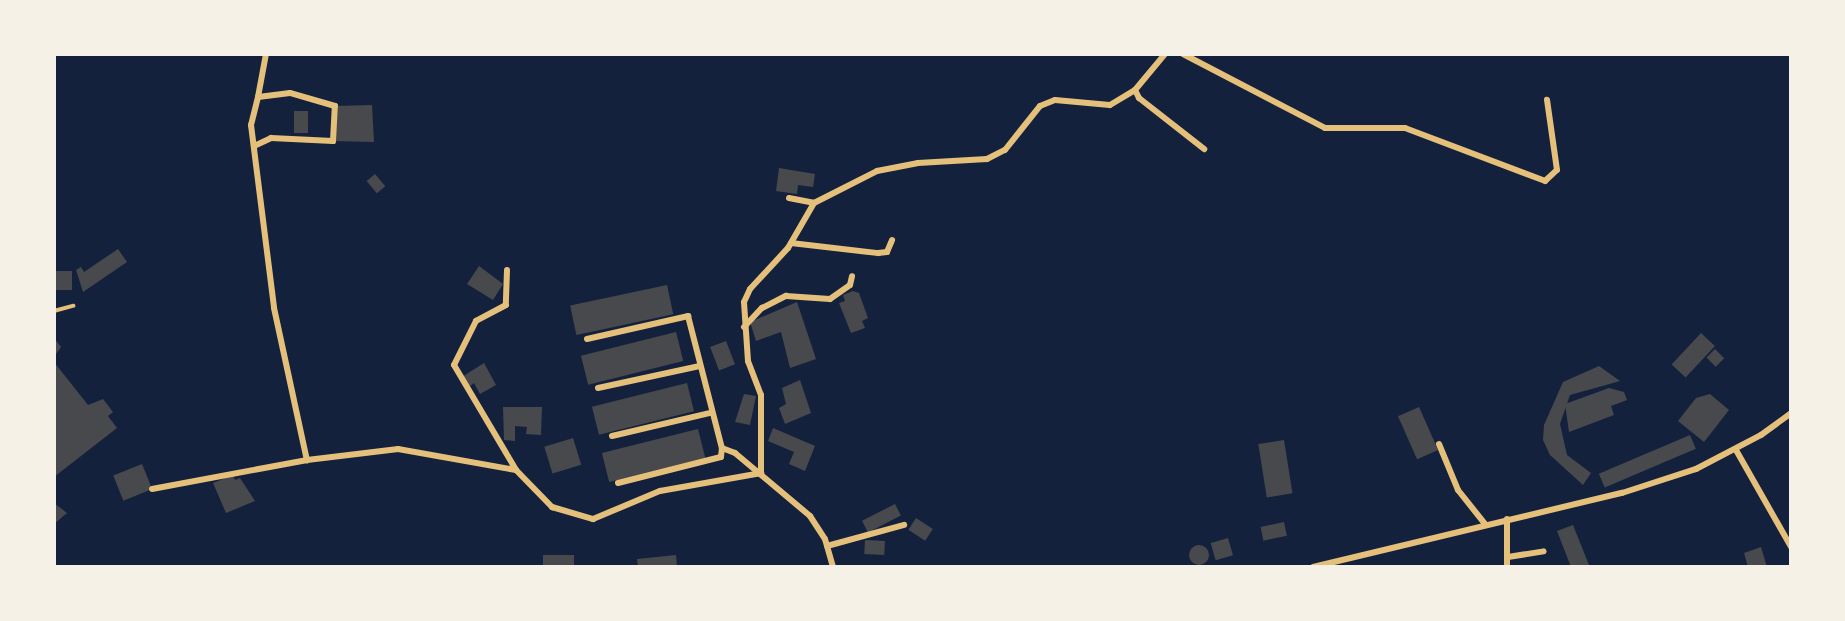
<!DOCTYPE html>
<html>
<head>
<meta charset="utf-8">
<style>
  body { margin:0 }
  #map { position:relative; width:1845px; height:621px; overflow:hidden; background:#14213d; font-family:Helvetica,sans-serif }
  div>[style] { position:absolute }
  .building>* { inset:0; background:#48494c; transform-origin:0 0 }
  .round { border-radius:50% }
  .service>* { height:3.5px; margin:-1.75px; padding:0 1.75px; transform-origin:1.75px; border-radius:1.75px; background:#e5c07b }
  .minor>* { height:6px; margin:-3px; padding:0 3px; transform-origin:3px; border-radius:3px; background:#e5c07b }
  span { translate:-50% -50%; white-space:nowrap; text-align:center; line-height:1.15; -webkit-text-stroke:6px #f6f1e7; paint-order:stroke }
  .frame { position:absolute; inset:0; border:56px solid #f6f1e7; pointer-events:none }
</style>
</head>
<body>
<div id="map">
  <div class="building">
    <i style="clip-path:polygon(372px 105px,374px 142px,333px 141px,335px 106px)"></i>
    <i style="left:294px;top:111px;width:14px;height:22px"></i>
    <i style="clip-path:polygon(779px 168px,815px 174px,813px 187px,798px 185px,797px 194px,776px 191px)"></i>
    <i style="left:375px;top:174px;width:16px;height:11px;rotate:50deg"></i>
    <i style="clip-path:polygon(118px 249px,127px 262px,83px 292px,76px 270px,81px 267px,84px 272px)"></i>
    <i style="clip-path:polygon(479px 266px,503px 284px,493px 300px,467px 284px)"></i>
    <i style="left:54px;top:271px;width:18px;height:19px"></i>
    <i style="left:667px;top:285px;width:30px;height:99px;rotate:78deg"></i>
    <i style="clip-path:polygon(853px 291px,859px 293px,868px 318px,862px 321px,865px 328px,851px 333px,839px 303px,845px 301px,843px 295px)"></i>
    <i style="clip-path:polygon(797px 302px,816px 359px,790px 368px,781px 332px,756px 341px,750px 322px)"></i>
    <i style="left:676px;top:332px;width:30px;height:98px;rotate:76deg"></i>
    <i style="left:1701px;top:333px;width:19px;height:43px;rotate:43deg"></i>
    <i style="clip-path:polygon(54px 338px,61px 347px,54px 357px)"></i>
    <i style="left:726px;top:341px;width:25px;height:17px;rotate:69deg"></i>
    <i style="left:1715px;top:349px;width:13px;height:12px;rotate:45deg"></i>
    <i style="clip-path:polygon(54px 362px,88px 405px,103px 399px,113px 412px,108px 416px,117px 428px,54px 477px)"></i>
    <i style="clip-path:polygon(484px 363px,496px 385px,480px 394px,474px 383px,469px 387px,462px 377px)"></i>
    <i style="clip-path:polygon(1599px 366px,1620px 381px,1570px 395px,1560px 424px,1567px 455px,1591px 473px,1583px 485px,1550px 455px,1543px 440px,1544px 425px,1563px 382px)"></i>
    <i style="clip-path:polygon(800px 380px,811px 413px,785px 424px,779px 408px,786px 404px,782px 388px)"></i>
    <i style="left:687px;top:383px;width:29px;height:98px;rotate:76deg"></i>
    <i style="clip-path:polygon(1609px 388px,1624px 392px,1627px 400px,1611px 406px,1614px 415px,1569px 432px,1565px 404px)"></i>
    <i style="clip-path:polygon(744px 394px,756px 396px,750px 425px,735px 422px)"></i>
    <i style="clip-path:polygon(1710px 394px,1729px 410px,1704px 442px,1678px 421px,1696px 398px)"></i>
    <i style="clip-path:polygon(503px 407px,542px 407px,541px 435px,526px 434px,527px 427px,515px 426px,515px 441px,504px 440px)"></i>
    <i style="left:1419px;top:407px;width:47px;height:23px;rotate:66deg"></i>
    <i style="clip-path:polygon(773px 428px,815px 446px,805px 471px,789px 464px,794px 452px,768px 441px)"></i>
    <i style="left:698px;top:429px;width:30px;height:99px;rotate:76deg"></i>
    <i style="left:1690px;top:435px;width:15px;height:99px;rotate:67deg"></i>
    <i style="left:573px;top:438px;width:28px;height:30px;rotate:73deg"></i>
    <i style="left:1284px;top:440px;width:54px;height:26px;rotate:81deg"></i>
    <i style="left:142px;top:464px;width:27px;height:31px;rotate:68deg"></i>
    <i style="clip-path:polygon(233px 475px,235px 480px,240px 478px,255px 501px,226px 513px,213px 483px)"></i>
    <i style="clip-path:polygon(54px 503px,67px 513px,54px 524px)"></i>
    <i style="left:895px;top:504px;width:13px;height:37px;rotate:63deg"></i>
    <i style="left:916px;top:518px;width:20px;height:14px;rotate:33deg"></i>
    <i style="left:1284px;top:522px;width:14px;height:24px;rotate:78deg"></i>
    <i style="clip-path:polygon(1573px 525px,1589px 565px,1584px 567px,1571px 567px,1557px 531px)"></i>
    <i style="left:1228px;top:538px;width:18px;height:18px;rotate:74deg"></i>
    <i style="left:865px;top:540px;width:20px;height:14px;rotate:3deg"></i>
    <i class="round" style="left:1189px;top:545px;width:20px;height:20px"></i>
    <i style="clip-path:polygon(1761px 547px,1767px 567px,1748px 567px,1744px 553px)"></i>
    <i style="left:574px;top:555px;width:12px;height:31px;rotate:90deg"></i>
    <i style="clip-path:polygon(676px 555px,677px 567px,638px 567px,637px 559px)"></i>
  </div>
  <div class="service">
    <i style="left:54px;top:311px;width:20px;rotate:-15deg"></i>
  </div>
  <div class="minor">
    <i style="left:1183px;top:54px;width:160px;rotate:27.5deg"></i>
    <i style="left:1325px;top:128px;width:80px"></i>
    <i style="left:1405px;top:128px;width:150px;rotate:20.7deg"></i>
    <i style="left:1545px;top:181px;width:16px;rotate:-43deg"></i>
    <i style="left:1557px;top:170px;width:71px;rotate:-98.1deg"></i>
    <i style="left:1135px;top:90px;width:9px;rotate:63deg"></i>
    <i style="left:1139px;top:98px;width:83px;rotate:38.1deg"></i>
    <i style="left:258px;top:97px;width:44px;rotate:-79.5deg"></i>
    <i style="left:254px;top:146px;width:19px;rotate:-25deg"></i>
    <i style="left:271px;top:138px;width:62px;rotate:2.8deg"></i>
    <i style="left:333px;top:141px;width:35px;rotate:-87deg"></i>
    <i style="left:335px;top:106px;width:47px;rotate:-163.9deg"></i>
    <i style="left:290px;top:93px;width:32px;rotate:173deg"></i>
    <i style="left:258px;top:97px;width:29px;rotate:104deg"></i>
    <i style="left:251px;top:125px;width:184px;rotate:82.8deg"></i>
    <i style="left:274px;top:308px;width:156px;rotate:77.8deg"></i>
    <i style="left:307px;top:460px;width:92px;rotate:-6.9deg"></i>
    <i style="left:398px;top:449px;width:120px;rotate:10.1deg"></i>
    <i style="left:516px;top:470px;width:52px;rotate:45.8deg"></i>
    <i style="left:552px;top:507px;width:43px;rotate:16.3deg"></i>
    <i style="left:593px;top:519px;width:73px;rotate:-22.7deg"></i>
    <i style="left:660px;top:491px;width:103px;rotate:-10.1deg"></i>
    <i style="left:761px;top:473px;width:78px;rotate:-90deg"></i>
    <i style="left:761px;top:395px;width:36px;rotate:-111deg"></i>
    <i style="left:748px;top:361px;width:59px;rotate:-93.9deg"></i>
    <i style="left:744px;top:302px;width:14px;rotate:-65deg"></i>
    <i style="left:750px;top:289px;width:56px;rotate:-47.2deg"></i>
    <i style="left:788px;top:248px;width:52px;rotate:-60deg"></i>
    <i style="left:814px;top:203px;width:71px;rotate:-26.9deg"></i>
    <i style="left:877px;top:171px;width:42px;rotate:-11deg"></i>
    <i style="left:918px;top:163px;width:69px;rotate:-3.3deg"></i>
    <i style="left:987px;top:159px;width:20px;rotate:-27deg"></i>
    <i style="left:1005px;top:150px;width:56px;rotate:-51.5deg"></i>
    <i style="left:1040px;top:106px;width:16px;rotate:-22deg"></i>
    <i style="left:1055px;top:100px;width:55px;rotate:5.2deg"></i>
    <i style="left:1110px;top:105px;width:29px;rotate:-31deg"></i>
    <i style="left:1135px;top:90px;width:47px;rotate:-50.2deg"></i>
    <i style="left:789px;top:198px;width:25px;rotate:11deg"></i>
    <i style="left:791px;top:243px;width:88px;rotate:6.6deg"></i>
    <i style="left:878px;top:253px;width:9px;rotate:-6deg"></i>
    <i style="left:887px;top:252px;width:13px;rotate:-67deg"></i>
    <i style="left:507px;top:270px;width:35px;rotate:92deg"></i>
    <i style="left:506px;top:305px;width:34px;rotate:152deg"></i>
    <i style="left:476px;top:321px;width:49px;rotate:116.6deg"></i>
    <i style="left:454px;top:365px;width:122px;rotate:59.4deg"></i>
    <i style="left:744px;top:327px;width:26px;rotate:-47deg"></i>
    <i style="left:762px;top:308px;width:27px;rotate:-27deg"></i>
    <i style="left:786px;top:296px;width:44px;rotate:3.9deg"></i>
    <i style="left:830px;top:299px;width:24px;rotate:-35deg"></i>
    <i style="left:850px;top:285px;width:9px;rotate:-77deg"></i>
    <i style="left:587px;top:339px;width:104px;rotate:-12.8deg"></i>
    <i style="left:688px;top:316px;width:136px;rotate:75.6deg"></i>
    <i style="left:598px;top:388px;width:104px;rotate:-12.2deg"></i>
    <i style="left:612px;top:436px;width:101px;rotate:-13.2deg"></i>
    <i style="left:1439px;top:444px;width:50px;rotate:67.6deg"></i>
    <i style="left:1458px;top:490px;width:43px;rotate:51.5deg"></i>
    <i style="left:1736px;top:450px;width:112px;rotate:60.4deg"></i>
    <i style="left:618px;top:483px;width:106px;rotate:-14.2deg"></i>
    <i style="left:721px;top:457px;width:9px;rotate:-84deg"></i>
    <i style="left:722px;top:448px;width:14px;rotate:21deg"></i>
    <i style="left:735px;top:453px;width:98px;rotate:40deg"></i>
    <i style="left:810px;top:516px;width:27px;rotate:57deg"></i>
    <i style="left:825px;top:539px;width:29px;rotate:74deg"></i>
    <i style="left:152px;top:489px;width:158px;rotate:-10.6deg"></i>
    <i style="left:1507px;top:519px;width:48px;rotate:90deg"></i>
    <i style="left:827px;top:546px;width:80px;rotate:-15.3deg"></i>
    <i style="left:1508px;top:557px;width:36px;rotate:-9deg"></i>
    <i style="left:1313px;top:567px;width:318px;rotate:-13.5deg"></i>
    <i style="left:1622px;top:493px;width:78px;rotate:-18deg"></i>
    <i style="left:1696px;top:469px;width:73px;rotate:-27.6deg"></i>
    <i style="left:1761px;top:435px;width:37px;rotate:-36deg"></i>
  </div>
  <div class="frame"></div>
</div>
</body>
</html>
